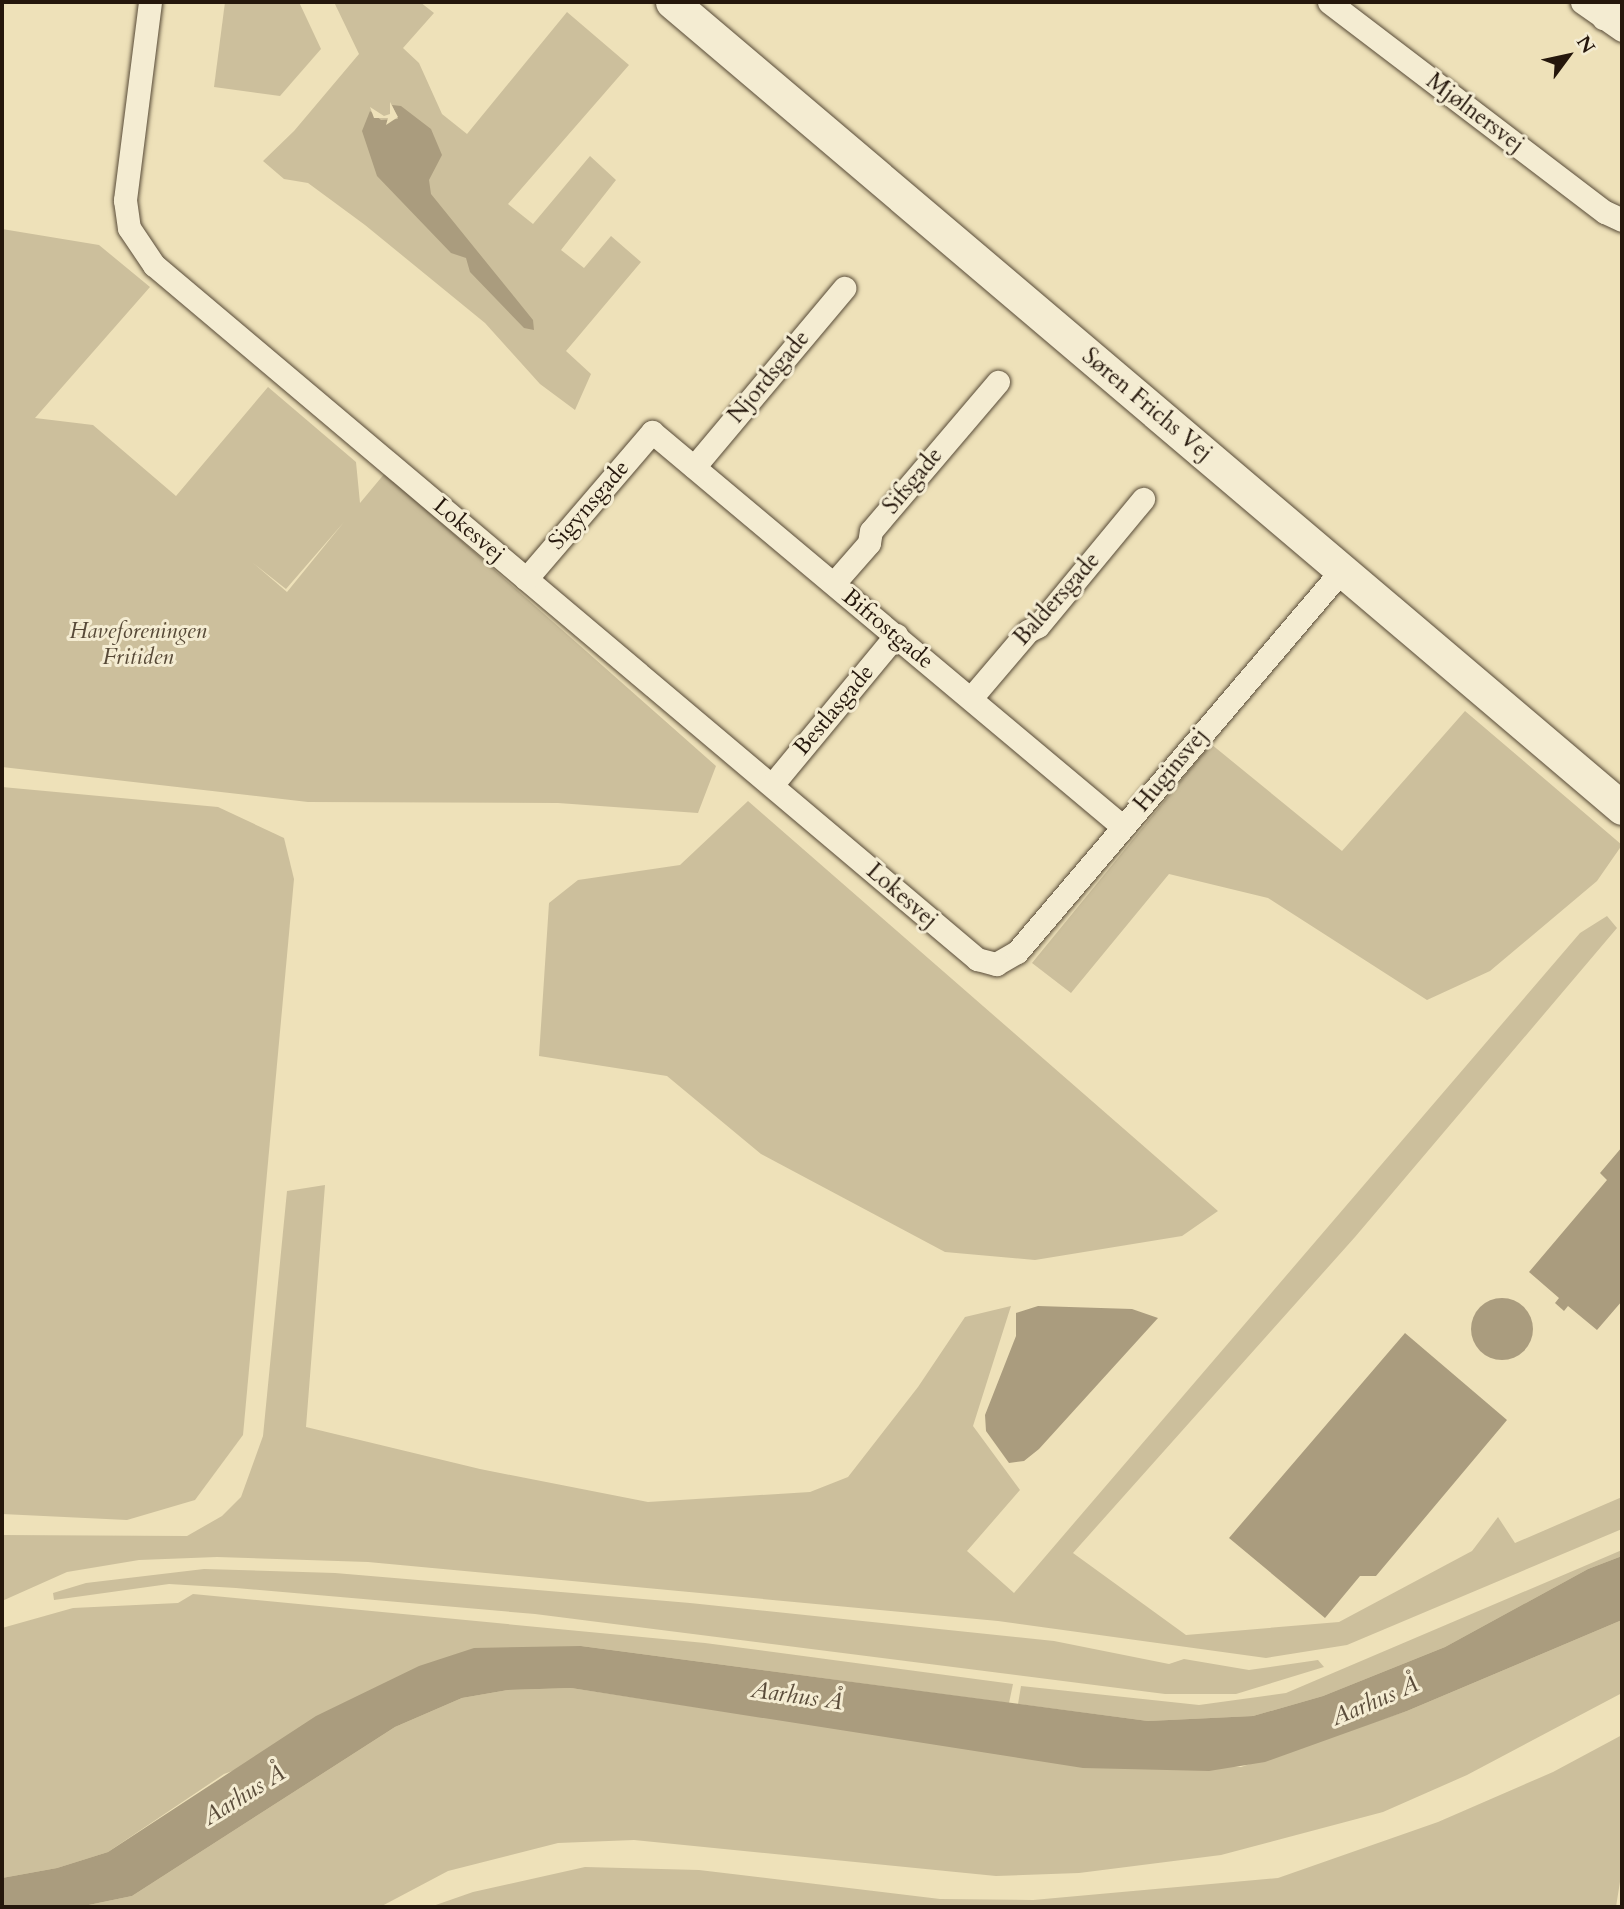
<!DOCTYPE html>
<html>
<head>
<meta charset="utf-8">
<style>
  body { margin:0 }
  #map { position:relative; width:1624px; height:1909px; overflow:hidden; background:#eee1b9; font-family:Cardo,serif }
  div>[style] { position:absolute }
  .green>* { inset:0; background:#ccbf9c }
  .water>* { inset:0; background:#aa9c7e }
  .round { border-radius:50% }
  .pier>* { inset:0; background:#eee1b9 }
  .roads { filter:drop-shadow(0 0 2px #574a37) drop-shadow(0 0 2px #574a37) }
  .street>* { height:23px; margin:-11.5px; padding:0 11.5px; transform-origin:11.5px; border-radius:11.5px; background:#f4ecd2 }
  .secondary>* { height:33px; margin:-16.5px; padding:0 16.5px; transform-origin:16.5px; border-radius:16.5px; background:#f4ecd2 }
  span { translate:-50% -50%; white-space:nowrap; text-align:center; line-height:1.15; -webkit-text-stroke:6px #f4ecd2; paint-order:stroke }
  .street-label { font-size:23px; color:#25170c }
  .park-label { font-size:23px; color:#574937; font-style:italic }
  .water-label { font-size:24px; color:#5a4c3a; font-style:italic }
  .frame { position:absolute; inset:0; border:4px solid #25170c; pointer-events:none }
  .north { position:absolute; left:1533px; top:21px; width:70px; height:70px; -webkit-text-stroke:5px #f4ecd2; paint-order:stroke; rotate:57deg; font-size:19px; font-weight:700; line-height:28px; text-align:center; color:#25170c }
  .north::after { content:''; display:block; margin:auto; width:24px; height:32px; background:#25170c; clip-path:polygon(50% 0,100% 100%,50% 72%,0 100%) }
</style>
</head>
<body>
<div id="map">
  <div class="green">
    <i style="clip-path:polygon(225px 2px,299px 2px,321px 49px,280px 96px,214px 87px)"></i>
    <i style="clip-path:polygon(334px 2px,420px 2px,434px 13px,403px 48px,419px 63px,442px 114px,467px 134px,567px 12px,629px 65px,508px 204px,533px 224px,590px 156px,616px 180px,561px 250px,584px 268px,611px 236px,641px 262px,566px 351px,591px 374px,575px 410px,540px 384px,485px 323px,365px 225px,308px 183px,284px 179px,263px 161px,294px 131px,359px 54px)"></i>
    <i style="clip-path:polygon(evenodd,2px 229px,99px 245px,150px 287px,35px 418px,93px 425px,176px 496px,268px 387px,356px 462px,360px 503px,385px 473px,716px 766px,698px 813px,558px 803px,308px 802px,2px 767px,2px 229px,344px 522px,287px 592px,253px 563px,286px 589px,344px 522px)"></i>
    <i style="clip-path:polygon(1465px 711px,1622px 845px,1597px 881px,1490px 971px,1427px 1000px,1268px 898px,1169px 874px,1071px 993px,1032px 963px,1211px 744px,1342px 851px)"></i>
    <i style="clip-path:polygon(2px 787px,218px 807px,284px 838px,294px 879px,243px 1435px,195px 1500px,127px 1520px,2px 1514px)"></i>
    <i style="clip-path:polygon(748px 801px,1218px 1211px,1182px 1236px,1035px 1260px,945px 1252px,761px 1154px,667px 1076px,539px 1056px,549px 903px,578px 880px,680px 865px)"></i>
    <i style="clip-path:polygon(1607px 916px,1617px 928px,1355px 1237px,1073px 1553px,1186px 1635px,1339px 1622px,1472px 1551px,1498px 1517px,1515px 1543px,1622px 1497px,1622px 1529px,1347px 1645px,1266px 1658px,998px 1621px,368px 1562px,217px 1557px,139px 1560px,67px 1572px,2px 1601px,2px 1535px,187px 1536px,222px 1516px,241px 1497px,263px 1436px,287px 1191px,325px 1185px,306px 1427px,480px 1469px,648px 1502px,810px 1492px,848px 1477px,918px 1387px,965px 1317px,1011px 1306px,973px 1426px,1020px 1490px,967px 1551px,1014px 1593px,1580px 933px)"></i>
    <i style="clip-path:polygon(1622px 1550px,1622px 1556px,1588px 1569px,1445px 1647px,1323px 1696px,1253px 1716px,1148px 1721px,1018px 1704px,1021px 1686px,1199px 1705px,1286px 1693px)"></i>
    <i style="clip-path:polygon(204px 1569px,335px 1573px,690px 1603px,1054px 1641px,1169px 1664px,1184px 1659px,1249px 1670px,1318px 1660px,1324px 1667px,1236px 1694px,1165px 1694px,535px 1614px,236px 1588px,169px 1584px,54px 1600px,53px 1593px,86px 1583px)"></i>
    <i style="clip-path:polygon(193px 1594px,705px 1643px,1013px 1684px,1009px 1703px,581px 1646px,224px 1774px,108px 1852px,57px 1868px,2px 1878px,2px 1628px,73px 1608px,178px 1603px)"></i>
    <i style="clip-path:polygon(1622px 1620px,1622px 1693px,1467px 1775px,1383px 1812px,1221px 1855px,1079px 1873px,996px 1876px,634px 1840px,558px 1843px,448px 1871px,380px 1907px,79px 1907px,132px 1896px,395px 1727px,462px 1698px,508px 1690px,571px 1688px,894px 1737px,1241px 1767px,1407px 1711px)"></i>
    <i style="clip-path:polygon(1622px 1735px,1622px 1869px,1616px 1907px,430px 1907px,473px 1892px,585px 1867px,699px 1870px,940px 1899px,1033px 1900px,1278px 1878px,1438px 1822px,1553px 1772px)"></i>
  </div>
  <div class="water">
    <i style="clip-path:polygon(392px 105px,401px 106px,431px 129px,442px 155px,429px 180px,431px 194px,533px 320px,534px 330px,524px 328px,470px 272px,466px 258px,451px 253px,377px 176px,362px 131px,370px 111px,381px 120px,398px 119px)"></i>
    <i style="clip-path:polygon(1622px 1147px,1622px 1301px,1597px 1330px,1568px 1306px,1564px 1311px,1555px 1303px,1559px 1298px,1529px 1272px,1607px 1180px,1600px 1173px)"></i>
    <i class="round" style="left:1471px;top:1298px;width:62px;height:62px"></i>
    <i style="clip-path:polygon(1038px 1306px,1132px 1309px,1158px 1318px,1039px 1449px,1024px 1461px,1009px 1463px,986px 1431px,985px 1415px,1016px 1336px,1016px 1313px)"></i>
    <i style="clip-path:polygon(1405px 1333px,1507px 1420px,1376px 1576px,1360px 1576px,1325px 1618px,1229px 1538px)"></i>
    <i style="clip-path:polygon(1622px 1556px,1622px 1620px,1407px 1711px,1265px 1762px,1209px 1771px,1083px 1768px,571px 1688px,508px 1690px,462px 1698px,395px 1727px,132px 1896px,79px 1907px,2px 1907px,2px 1878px,57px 1868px,108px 1852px,316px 1716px,419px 1666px,474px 1648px,581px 1646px,1148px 1721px,1253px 1716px,1323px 1696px,1445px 1647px,1588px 1569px)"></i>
  </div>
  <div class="pier">
    <i style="clip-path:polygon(390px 102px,398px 117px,386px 125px,388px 118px,374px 118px,370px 107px,384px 116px,390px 114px)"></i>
  </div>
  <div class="roads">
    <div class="street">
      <i style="left:150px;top:2px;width:200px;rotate:97.2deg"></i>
      <i style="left:125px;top:200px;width:28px;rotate:82deg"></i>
      <i style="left:129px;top:228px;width:45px;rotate:56deg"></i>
      <i style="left:154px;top:265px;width:1077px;rotate:40.14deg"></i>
      <i style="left:977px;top:959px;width:20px;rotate:15deg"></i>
      <i style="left:996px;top:964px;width:24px;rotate:-30deg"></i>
      <i style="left:1017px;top:952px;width:502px;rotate:-49.61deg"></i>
      <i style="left:1329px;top:2px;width:347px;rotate:37.3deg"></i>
      <i style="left:1605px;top:212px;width:19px;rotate:25deg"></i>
      <i style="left:1582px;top:2px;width:49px;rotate:35deg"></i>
      <i style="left:1603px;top:18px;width:23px;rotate:-45deg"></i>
      <i style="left:694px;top:467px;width:234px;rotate:-50deg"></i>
      <i style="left:526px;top:579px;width:194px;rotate:-49.4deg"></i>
      <i style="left:652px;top:432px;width:615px;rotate:39.98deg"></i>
      <i style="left:834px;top:583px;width:53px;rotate:-48.8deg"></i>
      <i style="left:869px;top:543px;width:12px;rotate:-81deg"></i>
      <i style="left:871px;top:531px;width:196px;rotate:-49.6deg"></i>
      <i style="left:971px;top:698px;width:88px;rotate:-49.6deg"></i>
      <i style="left:1028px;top:631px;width:11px;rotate:-27deg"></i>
      <i style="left:1038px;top:626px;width:165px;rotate:-50.4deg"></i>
      <i style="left:772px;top:785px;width:195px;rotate:-50.4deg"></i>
    </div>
    <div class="secondary">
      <i style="left:672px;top:2px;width:1246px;rotate:40.31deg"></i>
    </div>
  </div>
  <div class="street-label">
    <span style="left:1475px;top:113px;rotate:37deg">Mjølnersvej</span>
    <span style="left:769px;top:377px;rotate:-50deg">Njordsgade</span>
    <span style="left:1147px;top:405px;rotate:40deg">Søren Frichs Vej</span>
    <span style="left:913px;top:481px;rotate:-50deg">Sifsgade</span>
    <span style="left:589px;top:505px;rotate:-49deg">Sigynsgade</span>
    <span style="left:469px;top:530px;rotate:40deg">Lokesvej</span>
    <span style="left:1057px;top:599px;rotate:-48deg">Baldersgade</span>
    <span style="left:888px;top:629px;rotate:40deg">Bifrostgade</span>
    <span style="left:834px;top:710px;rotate:-50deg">Bestlasgade</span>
    <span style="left:1171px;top:770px;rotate:-50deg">Huginsvej</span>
    <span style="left:902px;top:896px;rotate:41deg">Lokesvej</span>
  </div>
  <div class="park-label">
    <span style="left:138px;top:644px">Haveforeningen<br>Fritiden</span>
  </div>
  <div class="water-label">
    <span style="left:797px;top:1696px;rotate:8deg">Aarhus Å</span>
    <span style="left:1375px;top:1701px;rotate:-23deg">Aarhus Å</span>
    <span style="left:244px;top:1795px;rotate:-32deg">Aarhus Å</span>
  </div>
  <div class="frame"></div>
  <div class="north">N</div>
</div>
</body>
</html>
